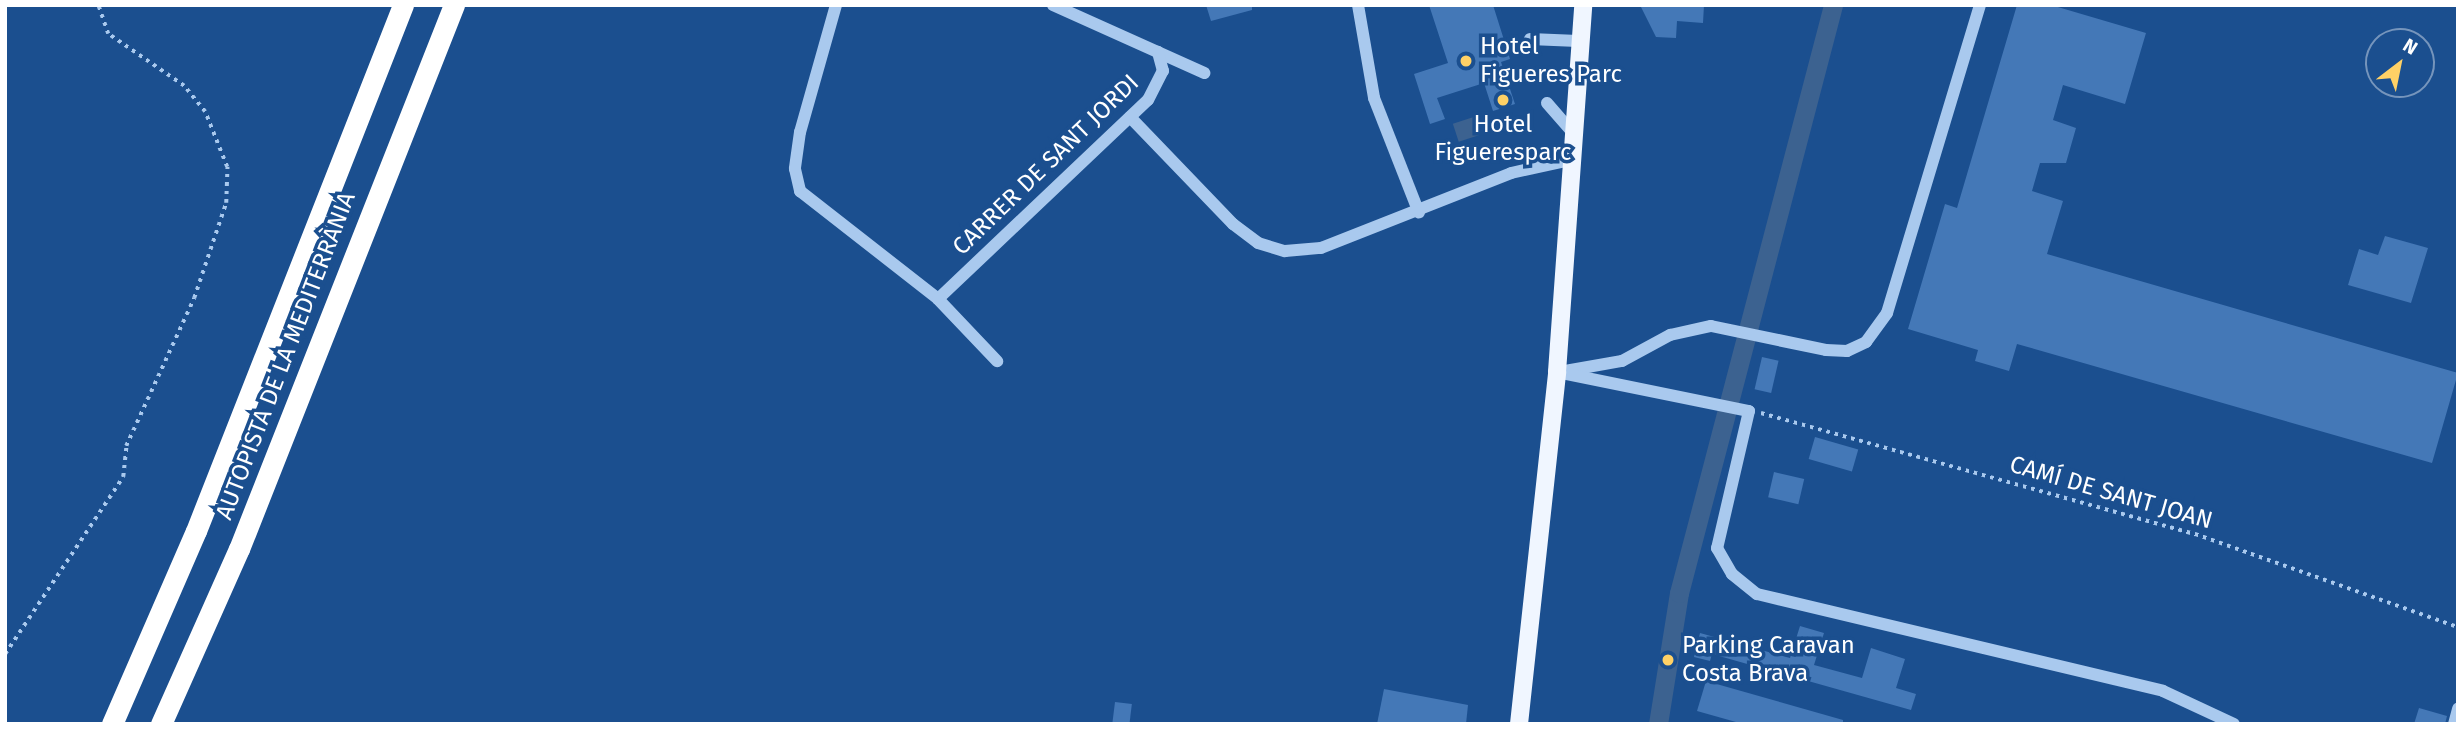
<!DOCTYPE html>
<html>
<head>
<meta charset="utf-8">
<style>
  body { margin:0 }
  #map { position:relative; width:2463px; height:729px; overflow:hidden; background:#1b4f8f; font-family:"Fira Sans",sans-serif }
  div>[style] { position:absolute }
  .water>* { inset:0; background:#3c6290; transform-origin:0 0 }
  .canal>* { height:19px; margin:-9.5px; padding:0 9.5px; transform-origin:9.5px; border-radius:9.5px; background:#3c6290 }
  .building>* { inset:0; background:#4478b7; transform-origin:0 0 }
  .path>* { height:3.5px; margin-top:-1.75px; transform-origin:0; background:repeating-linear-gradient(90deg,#a9c9ee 0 3.5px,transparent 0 8.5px) }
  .minor>* { height:12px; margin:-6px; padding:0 6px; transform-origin:6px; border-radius:6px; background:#a9c9ee }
  .major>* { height:18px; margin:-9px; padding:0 9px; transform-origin:9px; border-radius:9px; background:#f0f6ff }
  .highway>* { height:21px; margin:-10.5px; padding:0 10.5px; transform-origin:10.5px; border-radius:10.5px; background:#fff }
  .dots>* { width:19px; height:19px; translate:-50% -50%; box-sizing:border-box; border:4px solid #1b4f8f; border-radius:50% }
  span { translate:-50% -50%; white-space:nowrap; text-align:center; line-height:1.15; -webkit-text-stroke:7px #1b4f8f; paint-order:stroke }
  .poi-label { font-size:24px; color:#fff }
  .left { translate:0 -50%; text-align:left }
  .street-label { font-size:24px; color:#fff }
  .frame { position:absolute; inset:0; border:7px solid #fff; pointer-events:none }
  .north { position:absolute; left:2365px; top:28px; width:70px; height:70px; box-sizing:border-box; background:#1b4f8f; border:2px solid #7695bc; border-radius:50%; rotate:32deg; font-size:19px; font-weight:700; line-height:28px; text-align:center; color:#fff }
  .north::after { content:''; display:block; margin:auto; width:24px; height:32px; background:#ffd166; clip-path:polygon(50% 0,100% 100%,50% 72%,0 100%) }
</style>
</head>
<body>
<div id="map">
  <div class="water">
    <i style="left:1489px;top:112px;width:19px;height:38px;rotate:72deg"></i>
  </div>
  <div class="canal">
    <i style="left:1658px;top:724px;width:133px;rotate:-80.9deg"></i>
    <i style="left:1679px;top:593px;width:608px;rotate:-75.32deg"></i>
  </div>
  <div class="building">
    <i style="clip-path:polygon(1206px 5px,1252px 5px,1252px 10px,1211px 21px)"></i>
    <i style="clip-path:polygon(1429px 5px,1493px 5px,1510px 59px,1501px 62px,1515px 104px,1493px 111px,1484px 83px,1437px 98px,1445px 119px,1430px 124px,1414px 74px,1448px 63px)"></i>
    <i style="clip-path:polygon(1640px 5px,1704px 5px,1703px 23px,1677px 21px,1676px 38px,1656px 37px)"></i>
    <i style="clip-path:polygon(2017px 5px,2051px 5px,2146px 33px,2125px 104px,2063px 85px,2053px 120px,2076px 128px,2066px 163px,2040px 163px,2032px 191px,2063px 201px,2047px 254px,2458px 373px,2432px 463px,2017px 344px,2009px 371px,1975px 361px,1978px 350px,1908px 329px,1945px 204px,1957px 208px)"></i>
    <i style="clip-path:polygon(2385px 236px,2428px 248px,2411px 303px,2348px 285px,2359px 249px,2378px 255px)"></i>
    <i style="left:1762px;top:357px;width:17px;height:33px;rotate:13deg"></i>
    <i style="left:1815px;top:437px;width:45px;height:23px;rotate:16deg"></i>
    <i style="left:1774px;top:472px;width:31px;height:26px;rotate:13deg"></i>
    <i style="clip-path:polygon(1800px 626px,1824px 633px,1814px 665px,1862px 678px,1871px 648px,1905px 659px,1896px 688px,1916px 694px,1911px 710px,1712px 654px,1710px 661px,1694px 657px,1700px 633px,1790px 658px)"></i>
    <i style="clip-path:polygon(1706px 681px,1843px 720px,1843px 724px,1743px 724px,1697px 711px)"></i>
    <i style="clip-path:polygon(1384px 689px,1468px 705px,1466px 724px,1377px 724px)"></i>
    <i style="left:1115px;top:702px;width:17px;height:22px;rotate:7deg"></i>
    <i style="clip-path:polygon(2419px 708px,2447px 716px,2445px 724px,2414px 724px)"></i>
  </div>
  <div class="path">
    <i style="left:1761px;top:413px;width:451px;rotate:15.6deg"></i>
    <i style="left:2195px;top:534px;width:279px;rotate:19.5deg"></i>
    <i style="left:5px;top:654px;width:213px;rotate:-56.3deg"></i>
    <i style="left:123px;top:477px;width:31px;rotate:-84deg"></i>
    <i style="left:126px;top:446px;width:163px;rotate:-65.3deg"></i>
    <i style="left:194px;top:298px;width:100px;rotate:-71.4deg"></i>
    <i style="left:226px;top:203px;width:36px;rotate:-88deg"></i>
    <i style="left:227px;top:167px;width:59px;rotate:-111.8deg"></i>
    <i style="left:205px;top:112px;width:33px;rotate:-129deg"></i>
    <i style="left:184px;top:86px;width:92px;rotate:-145.6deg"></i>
    <i style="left:108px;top:34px;width:31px;rotate:-109deg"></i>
  </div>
  <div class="minor">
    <i style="left:836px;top:5px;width:132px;rotate:105.8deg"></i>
    <i style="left:800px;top:132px;width:37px;rotate:98deg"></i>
    <i style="left:795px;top:169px;width:23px;rotate:77deg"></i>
    <i style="left:800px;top:191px;width:175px;rotate:38deg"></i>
    <i style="left:938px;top:299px;width:86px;rotate:46.4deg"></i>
    <i style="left:1053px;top:5px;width:166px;rotate:24.2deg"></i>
    <i style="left:1358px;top:5px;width:94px;rotate:80.2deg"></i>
    <i style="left:1374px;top:98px;width:123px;rotate:68.6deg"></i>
    <i style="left:1530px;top:39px;width:48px;rotate:2.4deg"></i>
    <i style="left:1547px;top:103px;width:38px;rotate:49deg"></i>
    <i style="left:1130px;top:117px;width:149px;rotate:46.1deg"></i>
    <i style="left:1233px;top:224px;width:31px;rotate:37deg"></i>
    <i style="left:1258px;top:243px;width:28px;rotate:17deg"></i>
    <i style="left:1285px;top:251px;width:36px;rotate:-5deg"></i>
    <i style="left:1321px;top:248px;width:204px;rotate:-21.5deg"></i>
    <i style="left:1511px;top:173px;width:60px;rotate:-12.4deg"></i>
    <i style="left:938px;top:299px;width:289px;rotate:-43.5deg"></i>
    <i style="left:1148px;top:100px;width:33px;rotate:-63deg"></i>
    <i style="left:1163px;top:71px;width:20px;rotate:-105deg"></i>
    <i style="left:1565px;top:371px;width:58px;rotate:-10deg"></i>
    <i style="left:1622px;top:361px;width:55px;rotate:-28.4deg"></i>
    <i style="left:1670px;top:335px;width:42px;rotate:-12.4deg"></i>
    <i style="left:1711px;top:326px;width:117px;rotate:11.8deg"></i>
    <i style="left:1826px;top:350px;width:21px;rotate:3deg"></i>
    <i style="left:1847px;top:351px;width:21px;rotate:-25deg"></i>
    <i style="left:1866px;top:342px;width:36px;rotate:-54deg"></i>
    <i style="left:1887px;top:313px;width:322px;rotate:-73.2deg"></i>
    <i style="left:1557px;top:372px;width:196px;rotate:11.5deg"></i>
    <i style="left:1749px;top:411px;width:141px;rotate:103.1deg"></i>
    <i style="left:1717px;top:548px;width:30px;rotate:60deg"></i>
    <i style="left:1732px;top:574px;width:32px;rotate:39deg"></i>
    <i style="left:1757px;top:594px;width:417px;rotate:13.4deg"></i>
    <i style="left:2163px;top:691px;width:78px;rotate:24.9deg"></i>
    <i style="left:2454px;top:724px;width:16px;rotate:-75deg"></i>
  </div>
  <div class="major">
    <i style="left:1519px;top:724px;width:354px;rotate:-83.8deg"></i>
    <i style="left:1557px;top:372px;width:368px;rotate:-85.9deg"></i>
  </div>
  <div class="highway">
    <i style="left:112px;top:724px;width:210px;rotate:-66.5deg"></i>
    <i style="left:196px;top:531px;width:565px;rotate:-68.52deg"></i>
    <i style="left:161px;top:724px;width:192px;rotate:-66deg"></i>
    <i style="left:239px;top:549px;width:585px;rotate:-68.44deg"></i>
  </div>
  <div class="dots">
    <i style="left:1466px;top:61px;background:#ffd166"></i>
    <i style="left:1503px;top:100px;background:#ffd166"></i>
    <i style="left:1668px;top:660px;background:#ffd166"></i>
  </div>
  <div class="poi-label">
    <span class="left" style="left:1480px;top:61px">Hotel<br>Figueres Parc</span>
    <span style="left:1503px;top:139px">Hotel<br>Figueresparc</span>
    <span class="left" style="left:1682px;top:660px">Parking Caravan<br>Costa Brava</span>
  </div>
  <div class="street-label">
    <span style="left:1046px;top:165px;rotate:-44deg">CARRER DE SANT JORDI</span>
    <span style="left:286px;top:356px;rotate:-69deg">AUTOPISTA DE LA MEDITERRÀNIA</span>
    <span style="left:2111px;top:493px;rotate:16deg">CAMÍ DE SANT JOAN</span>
  </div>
  <div class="frame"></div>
  <div class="north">N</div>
</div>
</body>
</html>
